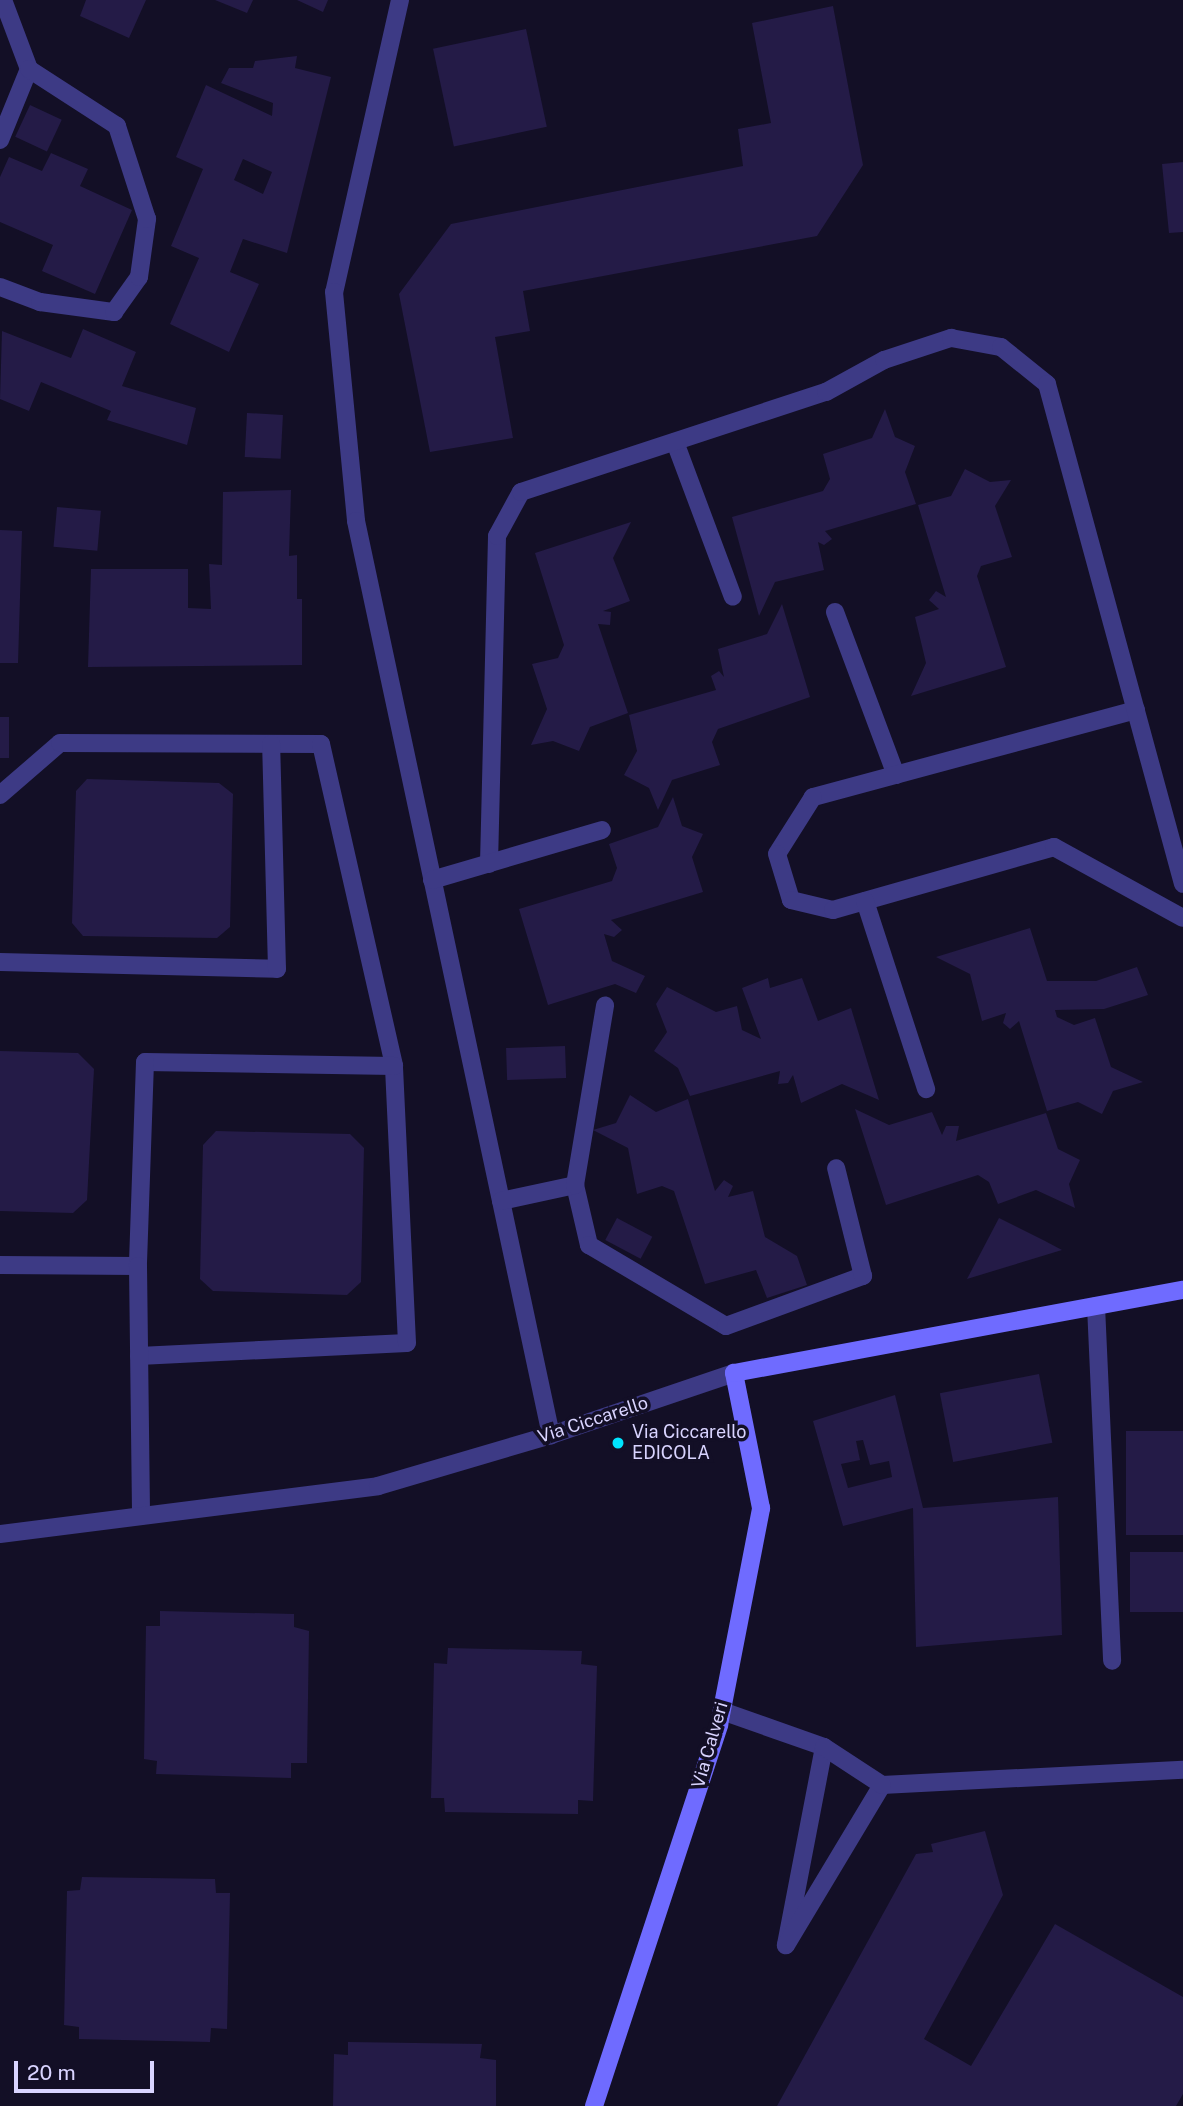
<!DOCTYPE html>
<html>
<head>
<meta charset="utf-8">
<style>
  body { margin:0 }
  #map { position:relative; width:1183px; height:2106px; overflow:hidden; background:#130f26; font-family:"Public Sans",sans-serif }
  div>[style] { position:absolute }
  .building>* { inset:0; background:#241b47; transform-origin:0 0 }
  .lane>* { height:18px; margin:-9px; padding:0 9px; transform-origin:9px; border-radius:9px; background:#3d3a85 }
  .street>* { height:18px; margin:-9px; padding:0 9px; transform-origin:9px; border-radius:9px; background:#3d3a85 }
  .secondary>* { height:18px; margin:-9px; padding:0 9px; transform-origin:9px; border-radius:9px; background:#6f6bff }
  .dots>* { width:19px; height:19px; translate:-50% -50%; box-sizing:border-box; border:4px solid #130f26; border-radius:50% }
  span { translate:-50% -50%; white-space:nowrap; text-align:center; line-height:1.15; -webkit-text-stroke:7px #130f26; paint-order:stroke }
  .street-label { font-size:18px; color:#d9d4ff }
  .poi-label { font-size:18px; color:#d9d4ff }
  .left { translate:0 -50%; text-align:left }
  .scale { position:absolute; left:14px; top:2061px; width:140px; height:32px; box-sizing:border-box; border:4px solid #d9d4ff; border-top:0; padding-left:9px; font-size:21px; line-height:24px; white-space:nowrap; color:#d9d4ff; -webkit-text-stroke:5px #130f26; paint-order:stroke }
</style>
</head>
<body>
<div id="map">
  <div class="building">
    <i style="clip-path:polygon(86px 0,146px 0,129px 38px,80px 16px)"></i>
    <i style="clip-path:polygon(215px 0,253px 0,247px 13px)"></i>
    <i style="clip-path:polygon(297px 0,328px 0,323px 12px)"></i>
    <i style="clip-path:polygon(833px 6px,863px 165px,817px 236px,523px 291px,530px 331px,495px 337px,513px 438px,430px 452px,399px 294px,451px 224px,743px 166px,738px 129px,771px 123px,752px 23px)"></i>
    <i style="left:526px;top:29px;width:100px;height:95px;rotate:78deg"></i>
    <i style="clip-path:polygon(evenodd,297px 56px,295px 68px,331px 77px,287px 253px,243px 239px,230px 272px,259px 284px,229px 352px,170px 324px,199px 258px,171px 246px,203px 169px,176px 157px,206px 85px,272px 116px,273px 103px,221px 83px,229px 68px,253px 68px,255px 61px,297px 56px,243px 159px,272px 172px,263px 194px,234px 180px,243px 159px)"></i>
    <i style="left:30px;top:105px;width:35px;height:35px;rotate:25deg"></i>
    <i style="clip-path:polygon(51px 153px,88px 169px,80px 186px,132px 210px,95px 294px,42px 271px,53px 245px,0 222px,0 177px,9px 157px,42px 171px)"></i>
    <i style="clip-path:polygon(1183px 162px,1183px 232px,1169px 233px,1162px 164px)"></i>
    <i style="clip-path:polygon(83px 329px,136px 352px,122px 386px,196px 408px,187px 445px,107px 420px,111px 411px,41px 382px,29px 411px,0 399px,2px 331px,71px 358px)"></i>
    <i style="clip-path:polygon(885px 409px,895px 437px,915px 446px,905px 472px,916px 504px,825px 531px,832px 539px,824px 545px,818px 542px,824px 570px,775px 582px,759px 616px,732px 517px,823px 491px,830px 479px,823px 454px,872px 438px)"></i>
    <i style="left:247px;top:413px;width:36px;height:44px;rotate:3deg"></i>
    <i style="clip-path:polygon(965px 469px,990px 482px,1011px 480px,995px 506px,1012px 557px,981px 566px,977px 576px,1006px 667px,911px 696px,926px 663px,915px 617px,939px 609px,929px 600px,936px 591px,946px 597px,918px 505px,951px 496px)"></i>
    <i style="clip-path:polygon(291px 490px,289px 556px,297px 555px,297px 599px,302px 599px,302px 665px,88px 667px,91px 569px,188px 569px,188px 608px,211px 609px,209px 564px,222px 565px,223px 492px)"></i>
    <i style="left:57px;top:507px;width:44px;height:40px;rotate:5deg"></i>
    <i style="clip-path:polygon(631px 522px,613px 558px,630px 601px,603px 611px,611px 612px,610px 625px,598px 624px,628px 713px,590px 727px,579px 751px,553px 741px,531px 745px,547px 709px,532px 664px,558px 658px,564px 645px,535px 553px)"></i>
    <i style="clip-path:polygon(0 530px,22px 531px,18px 663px,0 663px)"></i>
    <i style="clip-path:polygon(782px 604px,810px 697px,718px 729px,712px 742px,720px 765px,672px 780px,658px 810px,649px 788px,624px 775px,637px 751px,629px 715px,716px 690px,711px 676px,719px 671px,724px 677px,718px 649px,767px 634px)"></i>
    <i style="left:0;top:717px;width:9px;height:41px"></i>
    <i style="clip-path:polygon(87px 779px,219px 783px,233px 794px,230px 927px,217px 938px,83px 936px,72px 923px,76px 791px)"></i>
    <i style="clip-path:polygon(673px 797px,682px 826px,703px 834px,692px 857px,703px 892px,611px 920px,622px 930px,614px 937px,604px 934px,612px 961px,645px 976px,636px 993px,615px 984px,548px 1005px,519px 909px,612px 881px,617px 868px,609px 844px,658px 827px)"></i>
    <i style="clip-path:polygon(1030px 928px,1047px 981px,1096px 981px,1137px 967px,1148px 995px,1104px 1009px,1055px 1010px,1057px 1017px,1074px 1025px,1095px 1018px,1111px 1067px,1143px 1082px,1113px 1091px,1102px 1114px,1078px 1102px,1047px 1111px,1019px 1021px,1010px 1029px,1003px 1023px,1006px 1013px,982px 1021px,970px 974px,936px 957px)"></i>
    <i style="clip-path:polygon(768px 978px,770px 988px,802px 978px,818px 1021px,851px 1008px,879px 1100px,842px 1084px,801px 1103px,793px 1075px,788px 1083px,778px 1084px,780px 1071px,690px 1096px,678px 1068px,654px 1051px,667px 1032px,656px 1004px,667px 987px,716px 1012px,737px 1006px,742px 1030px,761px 1039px,742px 988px)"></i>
    <i style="left:565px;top:1046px;width:32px;height:59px;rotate:88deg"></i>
    <i style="clip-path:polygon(0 1051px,78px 1053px,94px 1069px,87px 1200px,73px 1213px,0 1211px)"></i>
    <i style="clip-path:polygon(630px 1095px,656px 1112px,688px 1099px,715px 1191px,724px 1180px,733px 1186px,728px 1197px,753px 1191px,765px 1237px,797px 1256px,807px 1285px,767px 1298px,756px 1270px,705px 1284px,674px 1191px,662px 1186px,637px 1194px,628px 1148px,593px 1130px,616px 1123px)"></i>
    <i style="clip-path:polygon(855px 1109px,889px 1125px,932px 1112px,942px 1135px,946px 1126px,959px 1126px,956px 1141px,1046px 1113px,1058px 1149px,1080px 1160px,1069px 1184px,1075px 1208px,1036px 1190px,998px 1204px,989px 1182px,978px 1175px,886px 1205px)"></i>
    <i style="clip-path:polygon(216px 1131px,350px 1134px,364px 1148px,361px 1282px,347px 1295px,213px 1291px,200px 1279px,203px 1145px)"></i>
    <i style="left:617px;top:1218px;width:40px;height:25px;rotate:28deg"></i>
    <i style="clip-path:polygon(999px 1218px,1045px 1241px,1062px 1250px,967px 1279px)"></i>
    <i style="left:1039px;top:1374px;width:70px;height:101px;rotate:79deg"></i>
    <i style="clip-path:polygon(evenodd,895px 1395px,923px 1508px,1058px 1497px,1062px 1635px,916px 1647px,913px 1508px,843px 1526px,813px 1421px,895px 1395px,863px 1440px,870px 1465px,889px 1461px,892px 1477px,848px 1488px,841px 1464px,860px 1460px,856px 1441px,863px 1440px)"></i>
    <i style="left:1183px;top:1431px;width:104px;height:57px;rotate:90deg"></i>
    <i style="left:1130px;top:1552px;width:53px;height:60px"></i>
    <i style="clip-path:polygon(160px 1611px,294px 1614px,294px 1627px,309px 1631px,307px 1763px,291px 1763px,291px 1778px,156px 1774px,157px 1761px,144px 1759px,146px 1626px,160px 1626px)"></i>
    <i style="clip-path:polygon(448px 1648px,582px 1651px,581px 1664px,597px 1666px,593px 1801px,578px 1800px,578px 1814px,445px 1812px,444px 1798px,431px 1798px,434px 1663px,447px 1664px)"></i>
    <i style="clip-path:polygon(985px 1831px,1003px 1895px,924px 2039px,971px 2066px,1055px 1924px,1183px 1997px,1183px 2094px,1176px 2106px,777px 2106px,916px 1854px,933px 1852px,931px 1844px)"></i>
    <i style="clip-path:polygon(82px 1877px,215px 1879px,216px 1893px,230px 1893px,227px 2029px,211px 2028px,210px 2042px,79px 2039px,79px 2027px,64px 2025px,67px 1891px,80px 1890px)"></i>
    <i style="clip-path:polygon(348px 2042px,482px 2044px,480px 2058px,496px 2060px,496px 2106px,333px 2106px,334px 2054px,348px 2055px)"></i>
  </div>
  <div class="lane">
    <i style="left:722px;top:1711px;width:108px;rotate:19.4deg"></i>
    <i style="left:824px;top:1747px;width:202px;rotate:100.9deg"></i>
    <i style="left:786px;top:1945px;width:187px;rotate:-59deg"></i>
    <i style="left:882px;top:1785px;width:301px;rotate:-2.9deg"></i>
    <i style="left:824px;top:1747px;width:69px;rotate:33.2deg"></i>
  </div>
  <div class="street">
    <i style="left:400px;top:0;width:299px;rotate:102.7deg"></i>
    <i style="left:334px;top:292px;width:230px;rotate:84.5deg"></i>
    <i style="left:356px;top:521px;width:935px;rotate:77.96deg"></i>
    <i style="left:0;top:140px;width:77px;rotate:-67.8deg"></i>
    <i style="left:29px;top:69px;width:74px;rotate:-110.6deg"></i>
    <i style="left:0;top:287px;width:43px;rotate:20.6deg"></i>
    <i style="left:40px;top:302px;width:75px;rotate:7.7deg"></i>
    <i style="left:114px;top:312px;width:43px;rotate:-54.5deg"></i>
    <i style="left:139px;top:277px;width:59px;rotate:-82.1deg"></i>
    <i style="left:147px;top:219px;width:98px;rotate:-107.9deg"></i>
    <i style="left:117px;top:126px;width:105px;rotate:-147.1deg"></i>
    <i style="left:675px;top:442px;width:165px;rotate:69.5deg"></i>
    <i style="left:835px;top:612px;width:174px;rotate:69.5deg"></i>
    <i style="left:1136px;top:710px;width:335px;rotate:164.9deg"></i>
    <i style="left:813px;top:797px;width:67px;rotate:122.3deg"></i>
    <i style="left:777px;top:854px;width:48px;rotate:73.1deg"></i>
    <i style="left:791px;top:900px;width:43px;rotate:13.4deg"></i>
    <i style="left:833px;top:910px;width:230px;rotate:-15.9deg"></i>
    <i style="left:1054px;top:847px;width:147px;rotate:28.8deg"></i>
    <i style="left:0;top:795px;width:79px;rotate:-40.9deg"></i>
    <i style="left:60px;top:743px;width:261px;rotate:0.2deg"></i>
    <i style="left:321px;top:744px;width:330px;rotate:77.2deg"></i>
    <i style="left:489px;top:864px;width:328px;rotate:-88.6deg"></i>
    <i style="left:497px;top:536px;width:50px;rotate:-61.4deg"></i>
    <i style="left:521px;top:492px;width:321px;rotate:-18.2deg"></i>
    <i style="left:826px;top:392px;width:66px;rotate:-28.9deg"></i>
    <i style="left:884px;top:360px;width:71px;rotate:-18.2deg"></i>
    <i style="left:951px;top:338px;width:51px;rotate:10.2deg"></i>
    <i style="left:1001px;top:347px;width:59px;rotate:38.8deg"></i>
    <i style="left:1047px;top:384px;width:518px;rotate:74.78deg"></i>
    <i style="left:432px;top:880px;width:177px;rotate:-16.4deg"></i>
    <i style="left:865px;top:901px;width:198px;rotate:72deg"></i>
    <i style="left:0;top:962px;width:277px;rotate:1.4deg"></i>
    <i style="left:277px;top:969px;width:225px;rotate:-91.5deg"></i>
    <i style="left:575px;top:1185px;width:62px;rotate:76.9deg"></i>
    <i style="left:589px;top:1245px;width:159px;rotate:30.6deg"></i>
    <i style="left:726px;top:1326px;width:146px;rotate:-20.1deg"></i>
    <i style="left:863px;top:1276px;width:111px;rotate:-104deg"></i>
    <i style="left:501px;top:1201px;width:76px;rotate:-12.2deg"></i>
    <i style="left:575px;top:1185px;width:182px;rotate:-80.5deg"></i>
    <i style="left:0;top:1265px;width:138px;rotate:0.4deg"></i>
    <i style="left:1096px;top:1306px;width:355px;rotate:87.4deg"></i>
    <i style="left:139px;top:1356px;width:268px;rotate:-2.8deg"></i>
    <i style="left:407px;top:1343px;width:277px;rotate:-92.7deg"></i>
    <i style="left:394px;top:1066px;width:249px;rotate:-179.1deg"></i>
    <i style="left:145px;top:1062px;width:204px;rotate:92deg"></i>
    <i style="left:138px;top:1266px;width:250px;rotate:89.3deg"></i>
    <i style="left:0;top:1534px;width:381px;rotate:-7.2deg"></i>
    <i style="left:378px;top:1486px;width:180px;rotate:-16.4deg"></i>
    <i style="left:551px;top:1435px;width:193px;rotate:-18.7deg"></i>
  </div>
  <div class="secondary">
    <i style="left:594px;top:2106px;width:401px;rotate:-71.8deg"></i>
    <i style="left:719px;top:1725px;width:221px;rotate:-79deg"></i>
    <i style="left:761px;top:1508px;width:138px;rotate:-101.3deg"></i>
    <i style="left:734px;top:1373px;width:457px;rotate:-10.5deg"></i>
  </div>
  <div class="dots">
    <i style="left:618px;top:1443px;background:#00e5ff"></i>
  </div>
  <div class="street-label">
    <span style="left:593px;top:1420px;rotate:-18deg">Via Ciccarello</span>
    <span style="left:710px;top:1745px;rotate:-74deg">Via Calveri</span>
  </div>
  <div class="poi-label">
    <span class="left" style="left:632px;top:1443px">Via Ciccarello<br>EDICOLA</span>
  </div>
  <div class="scale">20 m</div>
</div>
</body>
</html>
